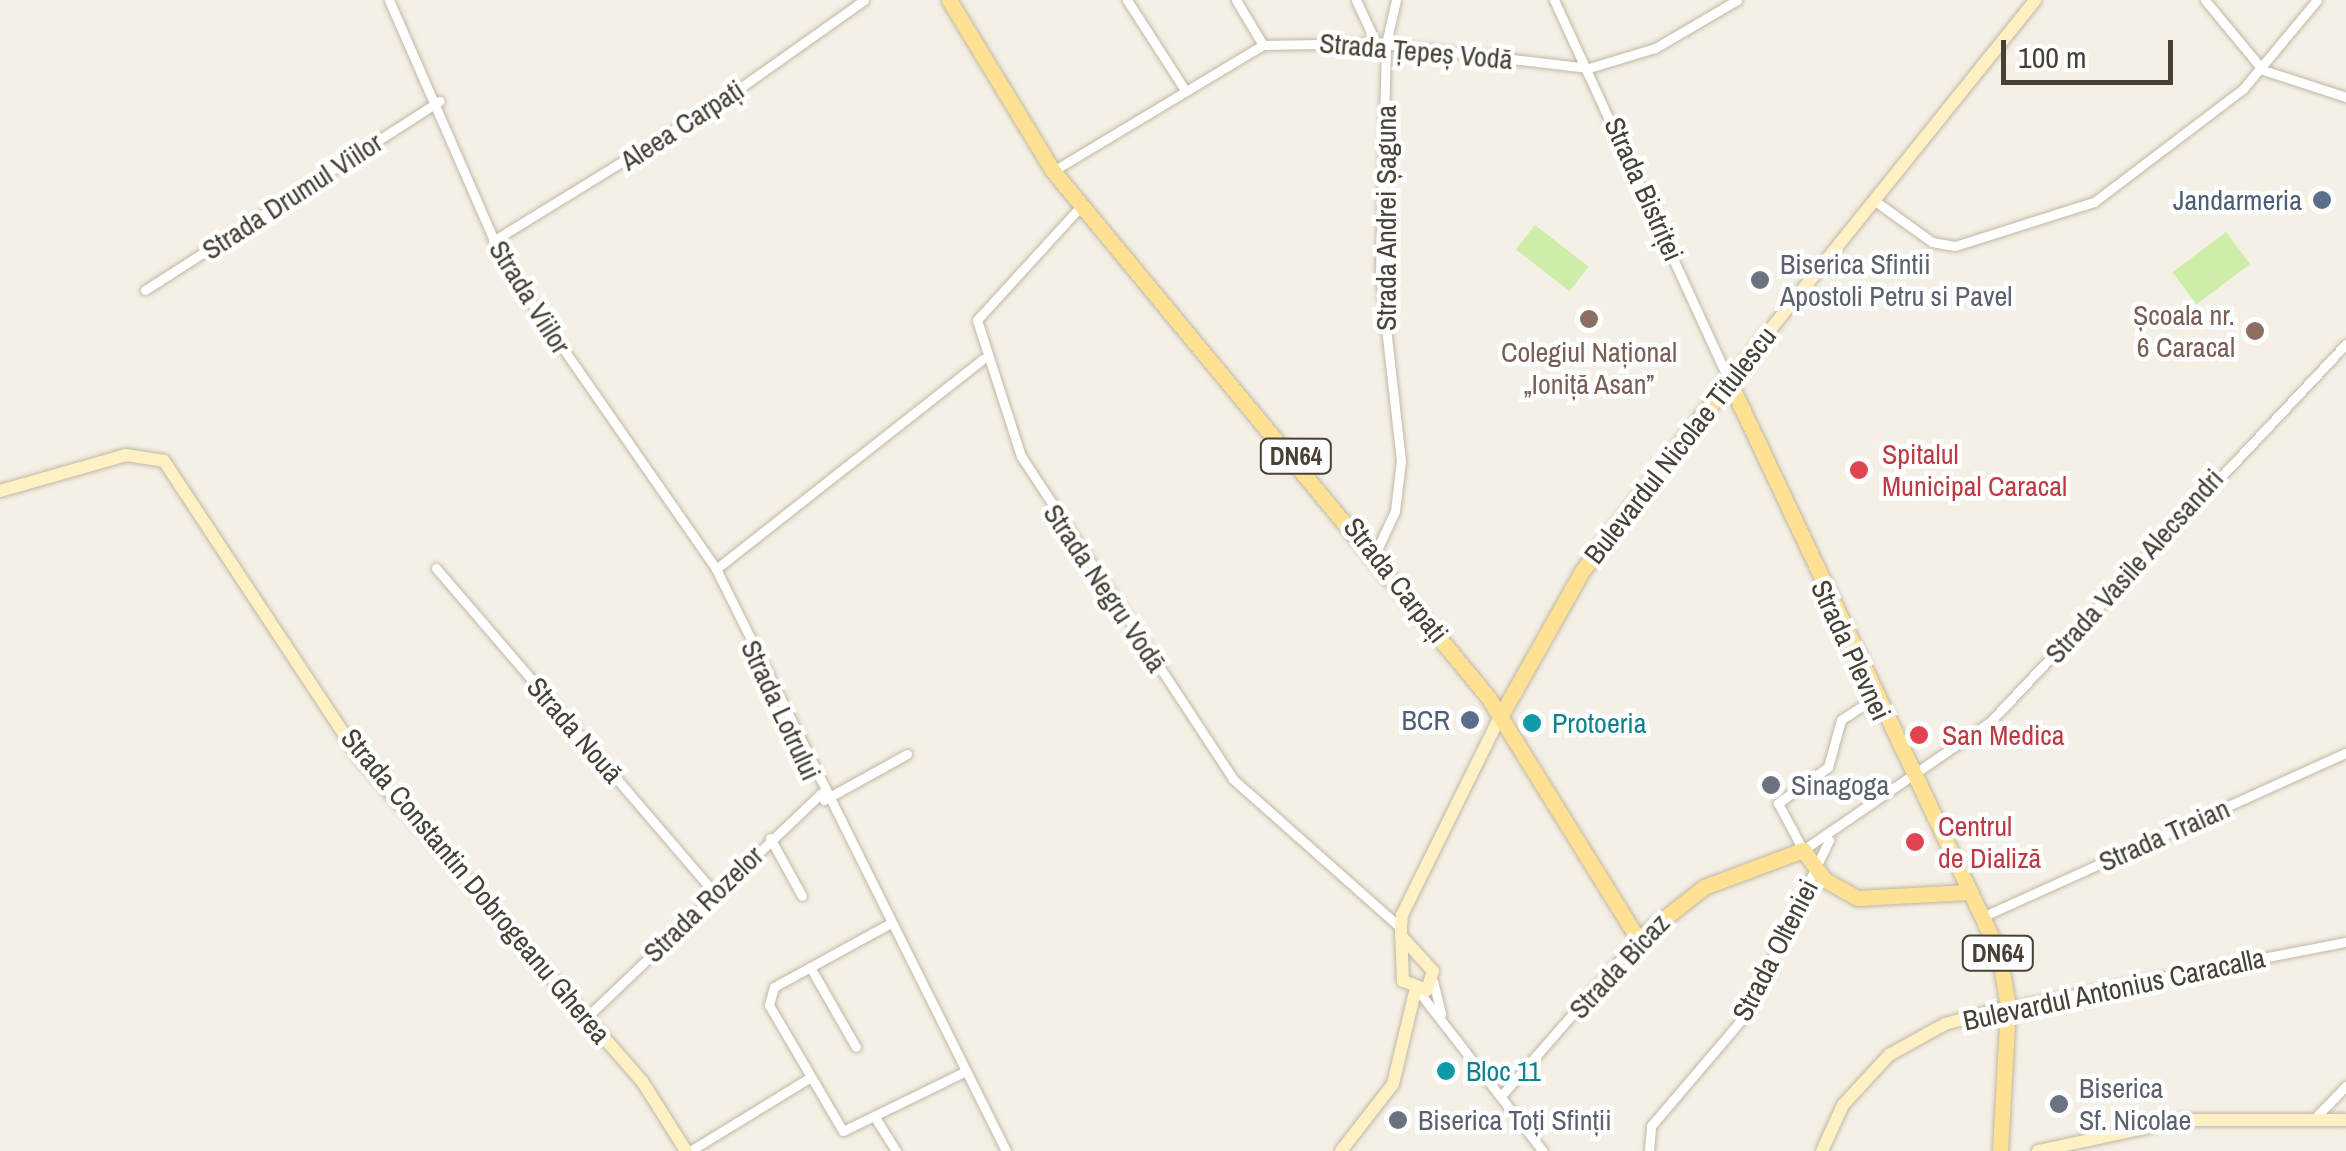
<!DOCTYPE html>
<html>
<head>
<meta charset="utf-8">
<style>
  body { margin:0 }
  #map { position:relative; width:2346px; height:1151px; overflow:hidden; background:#f4f0e5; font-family:"Archivo Narrow",sans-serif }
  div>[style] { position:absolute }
  .green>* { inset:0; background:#ceeda9; transform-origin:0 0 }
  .roads { filter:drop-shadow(0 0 2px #c1b8a6) drop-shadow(0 0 2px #c1b8a6) }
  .street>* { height:9px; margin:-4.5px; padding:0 4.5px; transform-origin:4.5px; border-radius:4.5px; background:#fff }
  .secondary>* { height:12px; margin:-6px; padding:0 6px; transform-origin:6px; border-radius:6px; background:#fff1c4 }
  .primary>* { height:15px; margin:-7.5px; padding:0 7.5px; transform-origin:7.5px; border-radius:7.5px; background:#ffe193 }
  .dots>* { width:28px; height:28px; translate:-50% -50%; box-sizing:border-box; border:5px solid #fff; border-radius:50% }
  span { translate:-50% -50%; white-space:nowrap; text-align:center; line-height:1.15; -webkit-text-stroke:9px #fff; paint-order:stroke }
  .shield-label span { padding:2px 8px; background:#fff; border:2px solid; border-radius:8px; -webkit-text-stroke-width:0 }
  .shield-label { font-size:25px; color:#474034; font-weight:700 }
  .street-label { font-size:28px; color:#474034 }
  .service-label { font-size:28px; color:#4e5e75 }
  .right { translate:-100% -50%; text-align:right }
  .worship-label { font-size:28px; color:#5b616d }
  .left { translate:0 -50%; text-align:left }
  .education-label { font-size:28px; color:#785e54 }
  .health-label { font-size:28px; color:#be3a42 }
  .culture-label { font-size:28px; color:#0d838f }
  .scale { position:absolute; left:2001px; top:40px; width:172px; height:45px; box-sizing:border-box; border:5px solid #474034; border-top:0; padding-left:12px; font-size:30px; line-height:35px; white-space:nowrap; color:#474034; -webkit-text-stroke:8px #fff; paint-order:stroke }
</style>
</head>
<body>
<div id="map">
  <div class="green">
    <i style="left:1535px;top:225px;width:68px;height:31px;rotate:38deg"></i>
    <i style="left:2226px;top:232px;width:40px;height:67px;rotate:53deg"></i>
  </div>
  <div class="roads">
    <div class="street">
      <i style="left:389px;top:0;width:289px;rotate:66.4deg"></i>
      <i style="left:505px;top:265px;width:370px;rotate:55.2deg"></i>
      <i style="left:716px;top:569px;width:650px;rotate:63.51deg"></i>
      <i style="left:1127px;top:0;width:103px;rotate:57.2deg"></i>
      <i style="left:1236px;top:0;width:52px;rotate:59deg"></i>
      <i style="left:1356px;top:0;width:47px;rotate:65.1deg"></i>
      <i style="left:1554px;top:0;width:419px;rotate:65.3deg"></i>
      <i style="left:2205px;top:0;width:91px;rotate:50.4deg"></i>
      <i style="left:2263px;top:70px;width:87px;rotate:18deg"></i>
      <i style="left:1053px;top:171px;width:245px;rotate:-31deg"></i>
      <i style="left:1263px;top:45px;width:113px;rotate:-1deg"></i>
      <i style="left:1376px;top:43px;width:214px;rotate:6.7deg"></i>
      <i style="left:1589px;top:68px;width:69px;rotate:-16.9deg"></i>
      <i style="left:1655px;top:48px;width:95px;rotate:-30.3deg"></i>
      <i style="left:1875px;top:201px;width:70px;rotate:35.7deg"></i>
      <i style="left:1932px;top:242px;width:23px;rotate:10deg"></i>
      <i style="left:1955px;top:246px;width:146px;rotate:-17.6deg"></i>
      <i style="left:2094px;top:202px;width:187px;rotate:-37.2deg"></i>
      <i style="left:2243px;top:89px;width:116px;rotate:-50.3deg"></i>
      <i style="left:1081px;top:206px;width:154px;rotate:132.4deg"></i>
      <i style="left:977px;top:320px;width:143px;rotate:72.1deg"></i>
      <i style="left:1021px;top:456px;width:386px;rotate:56.7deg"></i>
      <i style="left:1233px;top:779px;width:225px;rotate:41.6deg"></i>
      <i style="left:493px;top:241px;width:278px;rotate:-31.6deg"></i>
      <i style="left:730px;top:95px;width:164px;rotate:-35.3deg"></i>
      <i style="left:145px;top:290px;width:350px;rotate:-32.7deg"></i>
      <i style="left:1376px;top:552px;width:45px;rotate:-65.1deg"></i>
      <i style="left:1395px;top:511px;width:50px;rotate:-83.2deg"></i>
      <i style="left:1401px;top:461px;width:188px;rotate:-96.4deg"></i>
      <i style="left:1380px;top:274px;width:230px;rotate:-88.5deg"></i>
      <i style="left:1386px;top:44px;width:45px;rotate:-77.2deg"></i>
      <i style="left:436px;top:568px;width:427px;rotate:49.4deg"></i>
      <i style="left:716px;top:569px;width:340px;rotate:-38.2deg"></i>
      <i style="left:1873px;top:699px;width:38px;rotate:147deg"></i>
      <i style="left:1841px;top:720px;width:49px;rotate:105.5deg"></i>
      <i style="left:1828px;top:767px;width:62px;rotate:144.2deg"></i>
      <i style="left:1778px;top:803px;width:53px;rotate:62deg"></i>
      <i style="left:1803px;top:850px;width:227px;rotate:-34.4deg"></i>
      <i style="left:1990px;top:722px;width:519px;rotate:-46.72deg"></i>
      <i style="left:824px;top:800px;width:95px;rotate:-29deg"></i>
      <i style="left:770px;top:838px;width:66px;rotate:61.1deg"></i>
      <i style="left:1982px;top:917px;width:399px;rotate:-24.3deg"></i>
      <i style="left:889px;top:924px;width:131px;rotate:151.3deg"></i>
      <i style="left:774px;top:987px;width:19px;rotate:106deg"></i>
      <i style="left:769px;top:1005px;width:146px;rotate:59.6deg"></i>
      <i style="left:843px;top:1131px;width:135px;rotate:-26deg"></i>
      <i style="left:810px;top:967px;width:92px;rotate:60.1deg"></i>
      <i style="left:1433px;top:981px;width:34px;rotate:76deg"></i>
      <i style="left:1419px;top:992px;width:202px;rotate:52.1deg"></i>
      <i style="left:2008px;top:1007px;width:344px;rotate:-10.9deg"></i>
      <i style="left:587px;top:1017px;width:324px;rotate:-43.7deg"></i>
      <i style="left:1501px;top:1096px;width:208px;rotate:-48.9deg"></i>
      <i style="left:876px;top:1119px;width:38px;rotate:58deg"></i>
      <i style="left:2314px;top:1119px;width:46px;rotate:-45.9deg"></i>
      <i style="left:690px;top:1151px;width:140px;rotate:-31.5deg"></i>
      <i style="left:1649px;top:1151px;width:25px;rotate:-85deg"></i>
      <i style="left:1651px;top:1126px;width:142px;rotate:-49.6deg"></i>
      <i style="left:1743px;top:1018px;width:198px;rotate:-64.2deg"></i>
    </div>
    <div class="secondary">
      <i style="left:1729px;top:381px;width:489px;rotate:-51.2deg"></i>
      <i style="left:0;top:491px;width:131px;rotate:-15.9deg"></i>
      <i style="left:126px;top:455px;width:38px;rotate:9deg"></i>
      <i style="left:164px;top:461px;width:356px;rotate:56.6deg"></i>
      <i style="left:360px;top:758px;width:429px;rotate:48.9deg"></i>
      <i style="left:642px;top:1081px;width:83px;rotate:57.8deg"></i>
      <i style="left:1401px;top:936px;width:47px;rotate:47.6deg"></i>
      <i style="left:1433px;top:971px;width:20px;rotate:108deg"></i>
      <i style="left:1427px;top:990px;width:26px;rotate:-159deg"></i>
      <i style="left:1403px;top:981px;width:53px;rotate:-92.2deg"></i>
      <i style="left:1401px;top:928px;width:13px;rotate:-86deg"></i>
      <i style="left:1402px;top:915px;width:223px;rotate:-63.7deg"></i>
      <i style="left:1341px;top:1151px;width:85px;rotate:-52.2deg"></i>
      <i style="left:1393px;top:1084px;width:95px;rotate:-76.6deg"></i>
      <i style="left:1822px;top:1151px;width:51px;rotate:-65.5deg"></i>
      <i style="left:1843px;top:1105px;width:68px;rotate:-47.4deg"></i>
      <i style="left:1889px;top:1055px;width:64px;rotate:-29deg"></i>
      <i style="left:1945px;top:1024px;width:65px;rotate:-15.1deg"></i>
      <i style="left:2038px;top:1151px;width:148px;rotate:-12.1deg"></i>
      <i style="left:2183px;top:1120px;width:163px"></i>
    </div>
    <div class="primary">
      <i style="left:949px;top:0;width:200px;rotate:58.7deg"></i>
      <i style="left:1053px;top:171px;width:683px;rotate:50.41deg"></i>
      <i style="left:1488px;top:697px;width:285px;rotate:58.2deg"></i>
      <i style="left:1638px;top:939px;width:84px;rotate:-38.2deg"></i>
      <i style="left:1704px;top:887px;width:106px;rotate:-20.5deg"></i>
      <i style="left:1803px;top:850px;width:37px;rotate:54deg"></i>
      <i style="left:1825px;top:880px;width:37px;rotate:29deg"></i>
      <i style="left:1857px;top:898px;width:112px;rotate:-3.1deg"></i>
      <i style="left:1501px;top:715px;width:165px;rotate:-60.6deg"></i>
      <i style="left:1582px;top:571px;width:240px;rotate:-52.3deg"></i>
      <i style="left:1729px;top:381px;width:633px;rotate:64.73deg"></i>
      <i style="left:1999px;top:953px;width:55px;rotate:80.5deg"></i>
      <i style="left:2008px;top:1007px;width:144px;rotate:93.2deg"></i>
    </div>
  </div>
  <div class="dots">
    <i style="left:2322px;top:200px;background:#5c6f8a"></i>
    <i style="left:1760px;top:280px;background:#6b7280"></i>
    <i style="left:1589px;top:319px;background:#8d6e63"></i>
    <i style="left:2255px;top:331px;background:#8d6e63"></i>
    <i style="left:1859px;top:470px;background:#e0444e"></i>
    <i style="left:1470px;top:720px;background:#5c6f8a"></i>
    <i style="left:1532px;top:723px;background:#0f9aa8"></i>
    <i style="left:1919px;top:735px;background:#e0444e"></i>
    <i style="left:1771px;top:785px;background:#6b7280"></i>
    <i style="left:1915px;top:842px;background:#e0444e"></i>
    <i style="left:1446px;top:1071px;background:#0f9aa8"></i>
    <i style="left:2059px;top:1104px;background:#6b7280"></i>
    <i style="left:1398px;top:1120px;background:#6b7280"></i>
  </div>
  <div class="shield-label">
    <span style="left:1296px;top:456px">DN64</span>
    <span style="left:1998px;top:953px">DN64</span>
  </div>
  <div class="street-label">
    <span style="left:1416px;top:51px;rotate:5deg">Strada Țepeș Vodă</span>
    <span style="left:682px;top:125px;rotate:-33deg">Aleea Carpați</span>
    <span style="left:1644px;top:189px;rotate:66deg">Strada Bistriței</span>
    <span style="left:292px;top:196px;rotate:-33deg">Strada Drumul Viilor</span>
    <span style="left:1386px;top:218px;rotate:-90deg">Strada Andrei Șaguna</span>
    <span style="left:530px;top:297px;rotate:58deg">Strada Viilor</span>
    <span style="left:1680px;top:445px;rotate:-52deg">Bulevardul Nicolae Titulescu</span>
    <span style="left:2134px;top:566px;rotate:-48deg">Strada Vasile Alecsandri</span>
    <span style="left:1396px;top:580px;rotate:52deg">Strada Carpați</span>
    <span style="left:1105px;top:588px;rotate:56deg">Strada Negru Vodă</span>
    <span style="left:1851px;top:650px;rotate:65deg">Strada Plevnei</span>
    <span style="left:781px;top:710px;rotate:65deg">Strada Lotrului</span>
    <span style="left:575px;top:730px;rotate:49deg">Strada Nouă</span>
    <span style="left:2164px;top:835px;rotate:-24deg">Strada Traian</span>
    <span style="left:476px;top:886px;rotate:50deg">Strada Constantin Dobrogeanu Gherea</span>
    <span style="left:703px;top:904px;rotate:-44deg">Strada Rozelor</span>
    <span style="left:1775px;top:950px;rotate:-63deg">Strada Olteniei</span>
    <span style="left:1619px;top:966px;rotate:-47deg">Strada Bicaz</span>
    <span style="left:2114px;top:989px;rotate:-12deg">Bulevardul Antonius Caracalla</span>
  </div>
  <div class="service-label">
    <span class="right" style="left:2302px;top:200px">Jandarmeria</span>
    <span class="right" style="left:1450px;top:720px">BCR</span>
  </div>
  <div class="worship-label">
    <span class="left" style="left:1780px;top:280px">Biserica Sfintii<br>Apostoli Petru si Pavel</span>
    <span class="left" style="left:1791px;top:785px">Sinagoga</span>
    <span class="left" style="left:2079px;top:1104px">Biserica<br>Sf. Nicolae</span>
    <span class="left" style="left:1418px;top:1120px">Biserica Toți Sfinții</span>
  </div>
  <div class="education-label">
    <span class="right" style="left:2235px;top:331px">Școala nr.<br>6 Caracal</span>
    <span style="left:1589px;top:368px">Colegiul Național<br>„Ioniță Asan”</span>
  </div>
  <div class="health-label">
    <span class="left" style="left:1882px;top:470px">Spitalul<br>Municipal Caracal</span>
    <span class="left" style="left:1942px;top:735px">San Medica</span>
    <span class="left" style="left:1938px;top:842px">Centrul<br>de Dializă</span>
  </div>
  <div class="culture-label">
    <span class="left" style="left:1552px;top:723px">Protoeria</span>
    <span class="left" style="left:1466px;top:1071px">Bloc 11</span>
  </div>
  <div class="scale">100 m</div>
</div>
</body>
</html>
